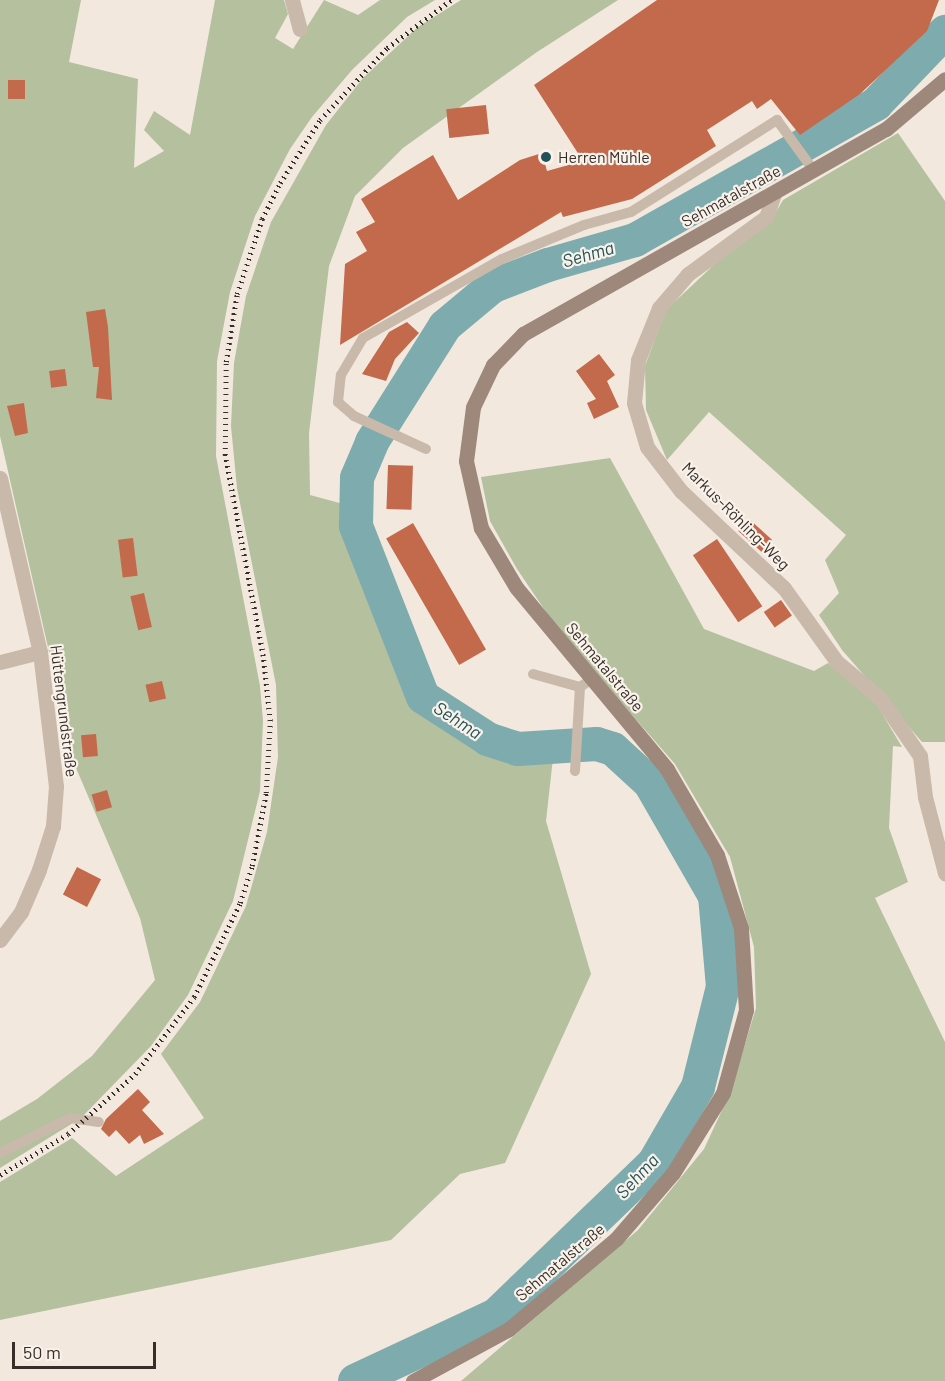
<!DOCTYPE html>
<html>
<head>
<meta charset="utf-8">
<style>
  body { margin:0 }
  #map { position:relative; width:945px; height:1381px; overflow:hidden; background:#f2e8dd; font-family:Barlow,sans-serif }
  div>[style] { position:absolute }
  .green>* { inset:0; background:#b4c09e }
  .river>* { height:34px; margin:-17px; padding:0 17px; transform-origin:17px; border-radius:17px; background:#7dabae }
  .building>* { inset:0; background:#c26a4b; transform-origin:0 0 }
  .service>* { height:10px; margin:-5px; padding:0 5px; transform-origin:5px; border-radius:5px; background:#c9b9aa }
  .minor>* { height:15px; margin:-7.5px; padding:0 7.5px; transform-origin:7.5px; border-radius:7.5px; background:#c9b9aa }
  .secondary>* { height:15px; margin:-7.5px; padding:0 7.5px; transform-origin:7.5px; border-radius:7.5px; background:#9d887b }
  .rail>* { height:4.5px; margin-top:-2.25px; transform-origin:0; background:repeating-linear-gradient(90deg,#372e29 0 1.5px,transparent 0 6px) }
  .dots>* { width:16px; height:16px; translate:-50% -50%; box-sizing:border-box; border:3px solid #f9f2ea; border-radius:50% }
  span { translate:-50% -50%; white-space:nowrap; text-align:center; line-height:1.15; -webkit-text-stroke:4.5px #f9f2ea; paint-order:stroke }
  .poi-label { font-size:16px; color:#372e29 }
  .left { translate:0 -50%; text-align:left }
  .street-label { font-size:16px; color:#372e29 }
  .water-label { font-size:18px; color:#205257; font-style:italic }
  .scale { position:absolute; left:12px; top:1342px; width:144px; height:27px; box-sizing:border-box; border:3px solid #372e29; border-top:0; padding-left:8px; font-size:18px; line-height:21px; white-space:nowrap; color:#372e29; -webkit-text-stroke:4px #f9f2ea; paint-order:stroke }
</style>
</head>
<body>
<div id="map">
  <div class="green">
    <i style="clip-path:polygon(0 0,81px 0,69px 62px,138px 79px,134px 168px,164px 151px,144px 130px,154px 111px,190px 135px,215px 0,284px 0,288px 14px,275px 38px,293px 49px,324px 0,358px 15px,380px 0,435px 0,407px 17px,352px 70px,312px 117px,290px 149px,255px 216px,230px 292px,217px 361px,216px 456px,260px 686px,263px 721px,260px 791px,233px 901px,188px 995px,151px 1046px,81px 1118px,0 1168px,0 1121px,37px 1099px,92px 1056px,155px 980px,140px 918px,65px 742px,50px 656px,0 436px)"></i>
    <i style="clip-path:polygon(461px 0,618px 0,537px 52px,403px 148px,355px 196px,329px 266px,309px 433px,310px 495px,358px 508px,413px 679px,423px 697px,488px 739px,518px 749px,554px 749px,546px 821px,591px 974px,505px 1163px,460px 1174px,391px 1240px,0 1320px,0 1182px,72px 1138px,116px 1176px,204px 1118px,161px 1054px,200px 1002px,246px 906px,267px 832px,278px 757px,276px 685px,237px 488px,231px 426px,234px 363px,246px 296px,271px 222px,326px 125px,363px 78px,418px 27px)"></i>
    <i style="clip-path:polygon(898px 133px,945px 201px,945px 742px,922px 742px,842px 650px,819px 615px,839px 593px,825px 560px,846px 535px,709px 412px,667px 460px,646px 410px,645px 366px,666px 310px,735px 245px,769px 224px,783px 200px)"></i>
    <i style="clip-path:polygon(610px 458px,704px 629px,814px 671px,828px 663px,877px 705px,902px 747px,893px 746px,889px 828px,908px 882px,875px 898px,945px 1042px,945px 1381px,461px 1381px,638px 1230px,704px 1149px,730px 1093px,756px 1008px,754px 947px,730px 857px,675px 764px,561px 634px,517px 569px,490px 521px,481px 477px)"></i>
  </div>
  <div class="river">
    <i style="left:355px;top:1381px;width:156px;rotate:-25.1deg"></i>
    <i style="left:496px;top:1315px;width:219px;rotate:-43.9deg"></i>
    <i style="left:654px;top:1163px;width:88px;rotate:-59.9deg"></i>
    <i style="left:698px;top:1087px;width:103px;rotate:-76deg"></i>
    <i style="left:723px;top:987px;width:91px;rotate:-95deg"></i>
    <i style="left:715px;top:896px;width:130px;rotate:-119.9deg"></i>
    <i style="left:650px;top:783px;width:50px;rotate:-137.4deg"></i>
    <i style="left:613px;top:749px;width:17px;rotate:-163deg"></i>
    <i style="left:597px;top:744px;width:79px;rotate:176.4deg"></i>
    <i style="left:518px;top:749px;width:32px;rotate:-162deg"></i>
    <i style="left:488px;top:739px;width:77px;rotate:-147.1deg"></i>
    <i style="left:423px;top:697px;width:184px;rotate:-111.4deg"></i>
    <i style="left:356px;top:526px;width:48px;rotate:-88.8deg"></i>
    <i style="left:357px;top:478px;width:39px;rotate:-67deg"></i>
    <i style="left:372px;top:442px;width:137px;rotate:-57.8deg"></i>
    <i style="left:445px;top:326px;width:62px;rotate:-39.8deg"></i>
    <i style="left:493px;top:286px;width:59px;rotate:-20.9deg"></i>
    <i style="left:548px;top:265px;width:91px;rotate:-16deg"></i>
    <i style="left:635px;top:240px;width:277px;rotate:-29.4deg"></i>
    <i style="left:876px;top:104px;width:100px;rotate:-46.2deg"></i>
  </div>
  <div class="building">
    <i style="clip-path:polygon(657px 0,939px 0,927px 31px,860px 94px,800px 135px,771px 99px,757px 109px,752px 101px,707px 130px,716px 146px,632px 199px,563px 217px,561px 212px,340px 345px,345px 264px,367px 251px,356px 232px,375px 222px,361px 199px,433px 155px,458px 200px,520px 160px,542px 153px,547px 171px,583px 161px,534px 85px)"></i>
    <i style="left:25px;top:80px;width:19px;height:17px;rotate:90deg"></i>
    <i style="left:486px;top:105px;width:29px;height:40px;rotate:84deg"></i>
    <i style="clip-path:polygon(105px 309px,108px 327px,112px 400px,96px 398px,99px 367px,93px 367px,86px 312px)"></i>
    <i style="clip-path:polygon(407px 322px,419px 333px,395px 359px,386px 381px,362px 374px,389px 332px)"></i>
    <i style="clip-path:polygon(599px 354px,615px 375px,607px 381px,619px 407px,594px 419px,587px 403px,596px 399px,576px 371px)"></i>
    <i style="left:65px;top:369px;width:17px;height:16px;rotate:83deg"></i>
    <i style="clip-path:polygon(24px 403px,28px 433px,15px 436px,7px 406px)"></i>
    <i style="left:388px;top:465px;width:25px;height:44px;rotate:2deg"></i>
    <i style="left:749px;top:519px;width:31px;height:16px;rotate:42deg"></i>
    <i style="left:413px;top:523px;width:146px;height:31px;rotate:60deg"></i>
    <i style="left:133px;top:538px;width:38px;height:15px;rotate:83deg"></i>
    <i style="left:717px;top:539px;width:81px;height:29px;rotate:56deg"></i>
    <i style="left:144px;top:593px;width:35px;height:14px;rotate:77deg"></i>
    <i style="left:781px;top:600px;width:19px;height:21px;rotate:55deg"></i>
    <i style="left:162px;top:681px;width:18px;height:17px;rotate:77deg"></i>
    <i style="left:96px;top:734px;width:22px;height:15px;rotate:85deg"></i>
    <i style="left:107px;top:790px;width:18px;height:16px;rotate:74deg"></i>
    <i style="left:77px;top:867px;width:27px;height:31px;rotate:27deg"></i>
    <i style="clip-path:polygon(138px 1089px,150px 1102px,142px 1110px,164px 1134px,144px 1144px,140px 1135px,129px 1144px,116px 1130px,109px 1137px,101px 1129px,106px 1119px)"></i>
  </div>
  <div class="service">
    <i style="left:426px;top:449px;width:79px;rotate:-155.4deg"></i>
    <i style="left:354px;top:416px;width:21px;rotate:-139deg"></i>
    <i style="left:338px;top:402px;width:27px;rotate:-84deg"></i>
    <i style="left:341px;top:375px;width:43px;rotate:-59.3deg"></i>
    <i style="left:363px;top:338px;width:160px;rotate:-29.6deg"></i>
    <i style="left:502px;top:259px;width:89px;rotate:-22.5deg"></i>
    <i style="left:584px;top:225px;width:49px;rotate:-15.5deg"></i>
    <i style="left:631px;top:212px;width:173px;rotate:-32.2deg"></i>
    <i style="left:777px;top:120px;width:63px;rotate:54deg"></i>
    <i style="left:533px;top:674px;width:49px;rotate:15.5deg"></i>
    <i style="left:580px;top:687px;width:7px;rotate:-34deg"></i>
    <i style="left:575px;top:771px;width:84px;rotate:-86.6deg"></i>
    <i style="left:0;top:1153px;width:78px;rotate:-26.6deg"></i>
    <i style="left:70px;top:1118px;width:29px;rotate:8deg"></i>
  </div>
  <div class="minor">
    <i style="left:292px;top:0;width:30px;rotate:75deg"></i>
    <i style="left:774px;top:194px;width:24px;rotate:109deg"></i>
    <i style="left:766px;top:217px;width:97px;rotate:143.8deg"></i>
    <i style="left:688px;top:274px;width:45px;rotate:130.5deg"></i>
    <i style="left:659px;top:308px;width:56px;rotate:112deg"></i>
    <i style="left:638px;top:360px;width:43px;rotate:95.3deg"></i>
    <i style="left:634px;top:403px;width:46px;rotate:73.5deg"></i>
    <i style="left:647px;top:447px;width:56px;rotate:52.3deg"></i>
    <i style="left:681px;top:491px;width:141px;rotate:43.3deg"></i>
    <i style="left:784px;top:588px;width:91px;rotate:54.4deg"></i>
    <i style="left:837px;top:662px;width:56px;rotate:39.9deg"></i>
    <i style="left:880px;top:698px;width:70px;rotate:55.4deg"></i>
    <i style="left:920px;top:756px;width:41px;rotate:83deg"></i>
    <i style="left:925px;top:797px;width:79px;rotate:75.3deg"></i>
    <i style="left:0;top:478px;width:179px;rotate:77.1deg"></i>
    <i style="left:40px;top:652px;width:135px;rotate:83.2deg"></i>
    <i style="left:56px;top:786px;width:40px;rotate:94.3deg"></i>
    <i style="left:53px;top:826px;width:46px;rotate:107.7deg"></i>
    <i style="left:39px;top:870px;width:46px;rotate:113.2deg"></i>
    <i style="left:21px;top:912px;width:35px;rotate:127deg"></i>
    <i style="left:0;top:662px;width:41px;rotate:-14deg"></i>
  </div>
  <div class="secondary">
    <i style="left:413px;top:1381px;width:109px;rotate:-28.4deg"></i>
    <i style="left:509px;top:1329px;width:140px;rotate:-40.1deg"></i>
    <i style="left:616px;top:1239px;width:87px;rotate:-49.2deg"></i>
    <i style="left:673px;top:1173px;width:94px;rotate:-58deg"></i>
    <i style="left:723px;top:1093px;width:86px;rotate:-74.5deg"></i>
    <i style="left:746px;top:1010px;width:82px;rotate:-93.5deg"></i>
    <i style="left:741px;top:928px;width:77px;rotate:-108.2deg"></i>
    <i style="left:717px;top:855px;width:99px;rotate:-120.2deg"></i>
    <i style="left:667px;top:769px;width:236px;rotate:-129.7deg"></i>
    <i style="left:516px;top:587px;width:69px;rotate:-120.7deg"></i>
    <i style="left:481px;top:528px;width:69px;rotate:-102.6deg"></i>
    <i style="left:466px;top:461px;width:54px;rotate:-82.6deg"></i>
    <i style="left:473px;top:407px;width:47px;rotate:-64.5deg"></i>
    <i style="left:493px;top:365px;width:43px;rotate:-45.9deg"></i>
    <i style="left:523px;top:334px;width:417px;rotate:-29.5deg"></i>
    <i style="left:886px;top:129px;width:77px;rotate:-40.3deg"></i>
  </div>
  <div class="rail">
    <i style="left:0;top:1175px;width:79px;rotate:-31.1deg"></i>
    <i style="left:68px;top:1134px;width:90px;rotate:-41.8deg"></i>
    <i style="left:135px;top:1074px;width:97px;rotate:-52.5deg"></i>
    <i style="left:194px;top:997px;width:105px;rotate:-63.9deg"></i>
    <i style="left:240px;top:903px;width:39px;rotate:-72deg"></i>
    <i style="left:252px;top:866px;width:74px;rotate:-79.1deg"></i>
    <i style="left:266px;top:793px;width:72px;rotate:-86.8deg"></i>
    <i style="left:270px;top:721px;width:65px;rotate:-96.1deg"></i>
    <i style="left:263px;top:656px;width:205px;rotate:-100.7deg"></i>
    <i style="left:225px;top:455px;width:93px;rotate:-89.4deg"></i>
    <i style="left:226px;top:362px;width:69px;rotate:-80.8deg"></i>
    <i style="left:237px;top:294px;width:79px;rotate:-71.6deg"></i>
    <i style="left:262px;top:219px;width:40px;rotate:-63.4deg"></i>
    <i style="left:280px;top:183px;width:75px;rotate:-57.6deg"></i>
    <i style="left:320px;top:120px;width:98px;rotate:-47.1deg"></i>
    <i style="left:387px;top:48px;width:80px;rotate:-36.9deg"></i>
  </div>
  <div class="dots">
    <i style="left:546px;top:157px;background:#205257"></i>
  </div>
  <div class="poi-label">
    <span class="left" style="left:558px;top:157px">Herren Mühle</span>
  </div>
  <div class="street-label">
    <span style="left:731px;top:196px;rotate:-29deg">Sehmatalstraße</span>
    <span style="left:736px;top:516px;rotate:45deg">Markus-Röhling-Weg</span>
    <span style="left:605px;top:667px;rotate:50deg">Sehmatalstraße</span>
    <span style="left:64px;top:711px;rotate:83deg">Hüttengrundstraße</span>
    <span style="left:560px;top:1262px;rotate:-40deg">Sehmatalstraße</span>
  </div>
  <div class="water-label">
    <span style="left:588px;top:254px;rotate:-16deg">Sehma</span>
    <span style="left:458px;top:720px;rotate:33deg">Sehma</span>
    <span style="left:637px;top:1176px;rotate:-47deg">Sehma</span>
  </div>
  <div class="scale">50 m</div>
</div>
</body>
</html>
